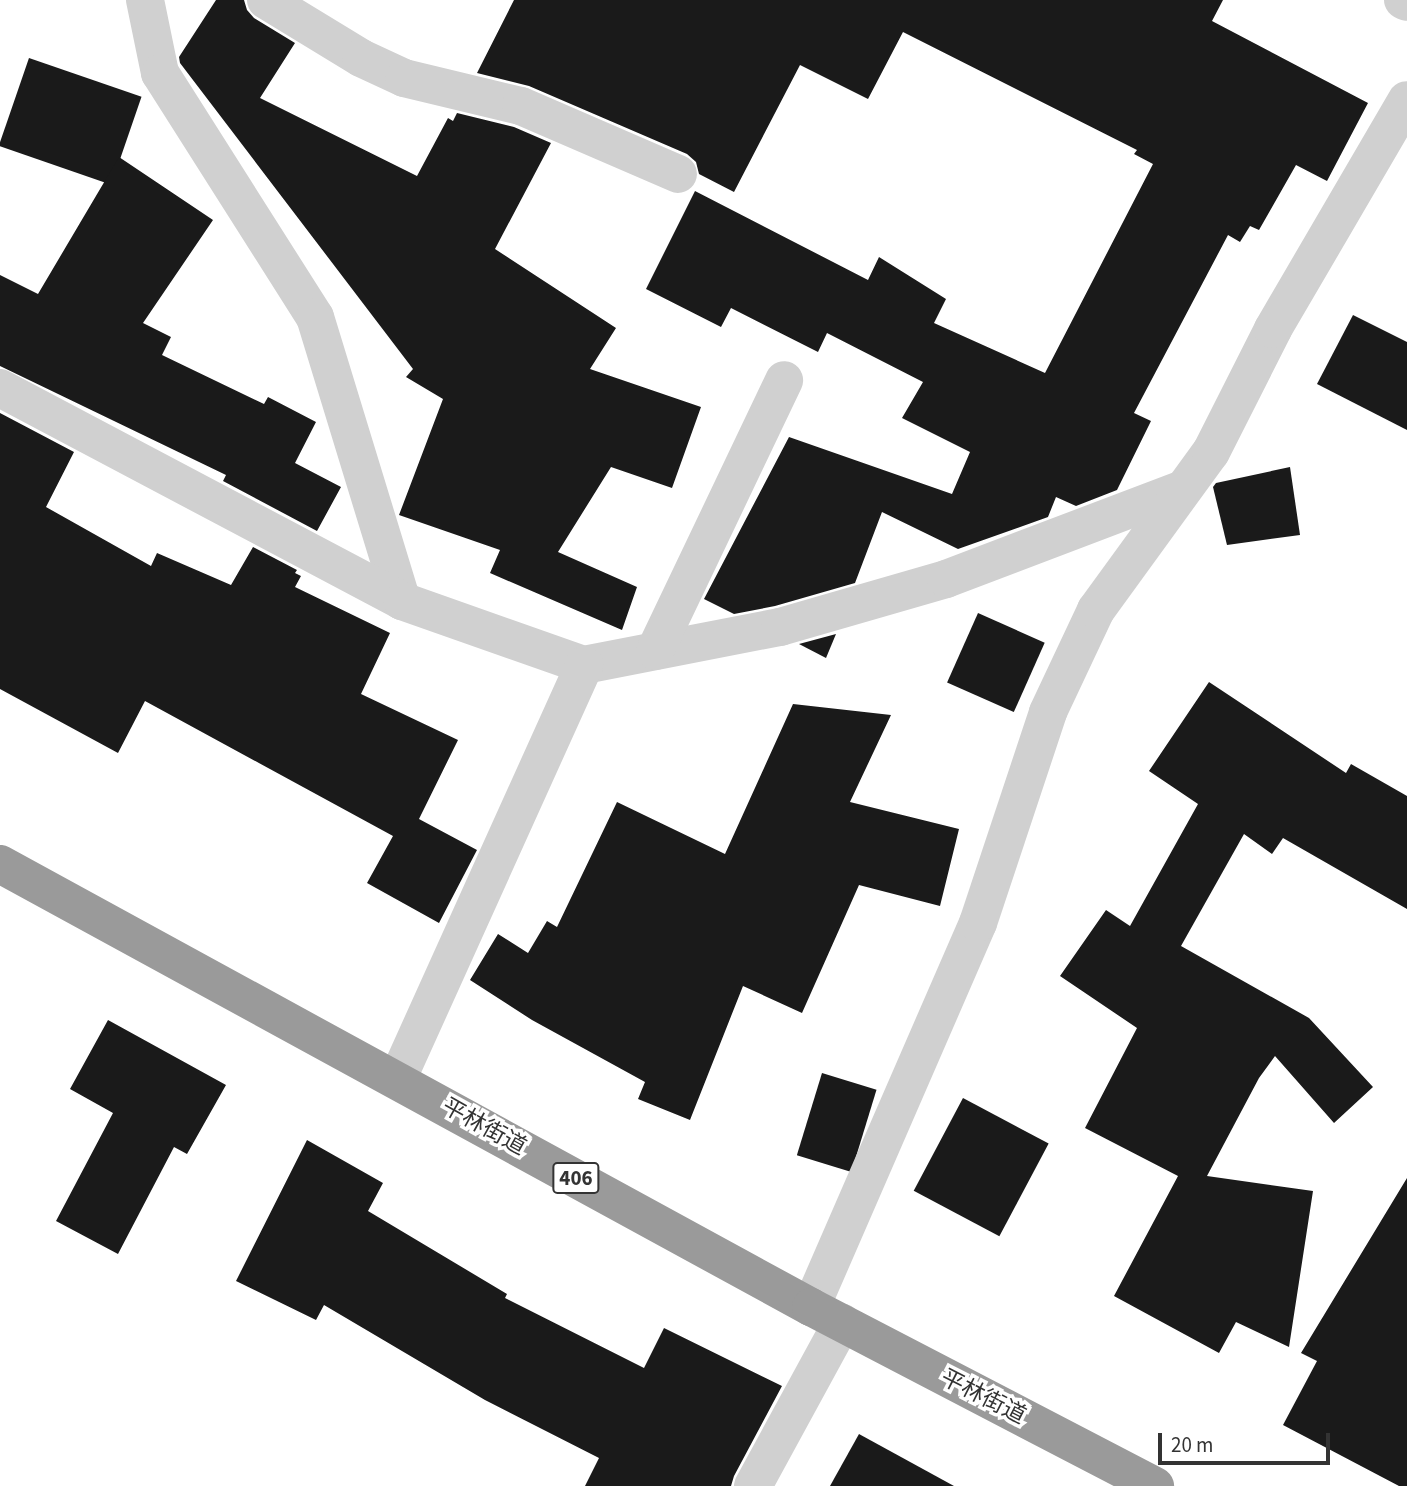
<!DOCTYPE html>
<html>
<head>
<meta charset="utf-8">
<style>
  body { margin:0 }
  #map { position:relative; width:1407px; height:1486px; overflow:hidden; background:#fff; font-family:"Source Sans 3","Noto Sans JP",sans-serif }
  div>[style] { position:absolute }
  .building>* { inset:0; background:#1a1a1a; transform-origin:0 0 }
  .minor>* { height:38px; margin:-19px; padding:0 19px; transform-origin:19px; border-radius:19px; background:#d0d0d0 }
  .highway>* { height:38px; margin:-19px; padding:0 19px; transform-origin:19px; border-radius:19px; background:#9a9a9a }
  span { translate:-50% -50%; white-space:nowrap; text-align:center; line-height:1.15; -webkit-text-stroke:7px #fff; paint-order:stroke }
  .shield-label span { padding:2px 5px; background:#fff; border:2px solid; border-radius:5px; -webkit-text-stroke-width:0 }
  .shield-label { font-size:21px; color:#333; font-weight:700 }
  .street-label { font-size:23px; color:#333 }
  .scale { position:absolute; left:1158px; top:1433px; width:172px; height:32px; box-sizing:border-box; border:4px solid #333; border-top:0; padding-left:9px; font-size:21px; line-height:24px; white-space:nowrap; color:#333; -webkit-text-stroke:5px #fff; paint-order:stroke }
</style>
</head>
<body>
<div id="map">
  <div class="building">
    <i style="clip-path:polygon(216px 0,244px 0,247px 10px,254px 18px,295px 43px,260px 98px,417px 176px,448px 118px,453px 121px,457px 113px,514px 127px,551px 143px,495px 249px,616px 328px,590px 369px,701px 407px,672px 488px,611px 467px,558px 552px,637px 587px,622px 630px,490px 573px,500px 550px,399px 515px,443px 399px,406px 377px,413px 369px,180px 63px,179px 57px)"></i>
    <i style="clip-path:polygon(514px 0,1223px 0,1212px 21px,1368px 103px,1327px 181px,1296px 165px,1259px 230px,1250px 226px,1240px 242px,1228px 235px,1134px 413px,1151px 421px,1117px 490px,1076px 506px,1056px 497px,1048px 517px,958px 549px,882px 512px,855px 583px,775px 606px,734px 614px,704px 599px,789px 437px,952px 494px,970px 452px,902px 418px,923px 382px,827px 333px,818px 352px,731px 308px,721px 327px,646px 289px,695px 191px,868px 280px,879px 257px,946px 299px,934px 323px,1045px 373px,1153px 164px,1134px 154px,1137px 150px,903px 32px,868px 99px,800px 65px,734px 192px,699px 174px,696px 162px,687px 154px,529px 86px,477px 73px)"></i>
    <i style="left:29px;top:58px;width:119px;height:93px;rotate:19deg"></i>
    <i style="clip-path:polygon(119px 157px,213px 220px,143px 323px,171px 337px,162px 355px,264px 404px,268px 397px,316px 422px,295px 463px,341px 487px,317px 531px,223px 481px,226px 475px,0 366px,0 275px,38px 294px)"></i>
    <i style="clip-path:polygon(1353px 315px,1407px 342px,1407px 430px,1317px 384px)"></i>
    <i style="clip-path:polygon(0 413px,74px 452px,46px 507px,151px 566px,157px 553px,231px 585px,253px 547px,297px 570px,295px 573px,301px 576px,295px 587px,390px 633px,361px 694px,458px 740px,419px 819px,477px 850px,439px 923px,367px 883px,393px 836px,145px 701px,118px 753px,0 689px)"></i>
    <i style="clip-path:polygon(1290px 467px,1300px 535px,1227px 545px,1213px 487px,1216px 483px)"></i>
    <i style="left:978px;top:613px;width:73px;height:76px;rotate:24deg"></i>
    <i style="clip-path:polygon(836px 634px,826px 658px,799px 644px)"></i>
    <i style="clip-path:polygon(1209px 682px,1346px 773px,1351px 764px,1407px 796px,1407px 909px,1283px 838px,1272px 854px,1244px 834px,1181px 946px,1309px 1018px,1373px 1087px,1334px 1123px,1275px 1056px,1259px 1078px,1207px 1176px,1313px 1191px,1289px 1347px,1236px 1322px,1219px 1353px,1114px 1296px,1178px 1176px,1085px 1128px,1137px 1028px,1060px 976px,1106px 910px,1130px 926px,1198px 804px,1149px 771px)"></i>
    <i style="clip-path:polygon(793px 704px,891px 715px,850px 802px,959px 829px,940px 906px,859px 885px,802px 1013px,743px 986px,690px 1120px,638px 1099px,645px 1082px,532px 1020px,470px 980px,498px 934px,528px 953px,547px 921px,557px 927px,617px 802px,725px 854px)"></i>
    <i style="clip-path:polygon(108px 1020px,226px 1085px,187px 1154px,174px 1147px,118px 1254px,56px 1221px,113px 1113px,70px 1089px)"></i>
    <i style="left:822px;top:1073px;width:57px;height:86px;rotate:17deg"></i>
    <i style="left:963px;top:1098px;width:97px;height:105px;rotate:28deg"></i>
    <i style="clip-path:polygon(307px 1140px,383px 1183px,368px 1211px,507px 1294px,505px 1298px,644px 1368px,664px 1328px,782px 1386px,734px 1476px,731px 1486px,585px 1486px,599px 1458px,485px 1400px,324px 1305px,316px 1320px,236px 1281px)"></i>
    <i style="clip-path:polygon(1407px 1178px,1407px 1486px,1399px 1486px,1283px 1425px,1317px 1361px,1301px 1353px)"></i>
    <i style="clip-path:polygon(859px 1434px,954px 1486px,830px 1486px)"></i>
  </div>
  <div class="minor">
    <i style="left:145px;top:0;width:75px;rotate:78.4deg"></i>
    <i style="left:160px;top:73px;width:289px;rotate:57.6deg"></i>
    <i style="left:315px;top:317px;width:297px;rotate:73deg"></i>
    <i style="left:266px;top:0;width:111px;rotate:31.4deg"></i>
    <i style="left:361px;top:58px;width:47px;rotate:24.9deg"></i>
    <i style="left:404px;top:78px;width:120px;rotate:13.5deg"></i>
    <i style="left:521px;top:106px;width:171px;rotate:23.4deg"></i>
    <i style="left:1403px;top:0;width:4px;rotate:27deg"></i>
    <i style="left:0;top:388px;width:455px;rotate:27.9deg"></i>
    <i style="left:402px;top:601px;width:193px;rotate:19.4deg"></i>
    <i style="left:584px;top:665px;width:200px;rotate:-11deg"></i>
    <i style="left:780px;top:627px;width:173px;rotate:-16.1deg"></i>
    <i style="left:946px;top:579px;width:250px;rotate:-20.8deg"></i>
    <i style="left:655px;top:651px;width:300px;rotate:-64.5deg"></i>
    <i style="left:397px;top:1080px;width:455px;rotate:-65.7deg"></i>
    <i style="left:811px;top:1307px;width:419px;rotate:-66.5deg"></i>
    <i style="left:978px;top:923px;width:222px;rotate:-71.6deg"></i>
    <i style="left:1048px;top:712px;width:113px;rotate:-64.8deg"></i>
    <i style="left:1096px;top:610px;width:195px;rotate:-54deg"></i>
    <i style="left:1211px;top:452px;width:138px;rotate:-63.2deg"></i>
    <i style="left:1273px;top:329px;width:265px;rotate:-59.7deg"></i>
    <i style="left:753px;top:1486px;width:186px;rotate:-61.4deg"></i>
  </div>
  <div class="highway">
    <i style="left:0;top:864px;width:924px;rotate:28.65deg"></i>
    <i style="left:811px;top:1307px;width:388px;rotate:27.5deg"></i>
  </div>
  <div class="shield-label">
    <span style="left:576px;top:1178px">406</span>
  </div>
  <div class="street-label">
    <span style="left:484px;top:1127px;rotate:29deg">平林街道</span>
    <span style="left:983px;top:1397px;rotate:27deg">平林街道</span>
  </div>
  <div class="scale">20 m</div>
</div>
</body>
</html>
